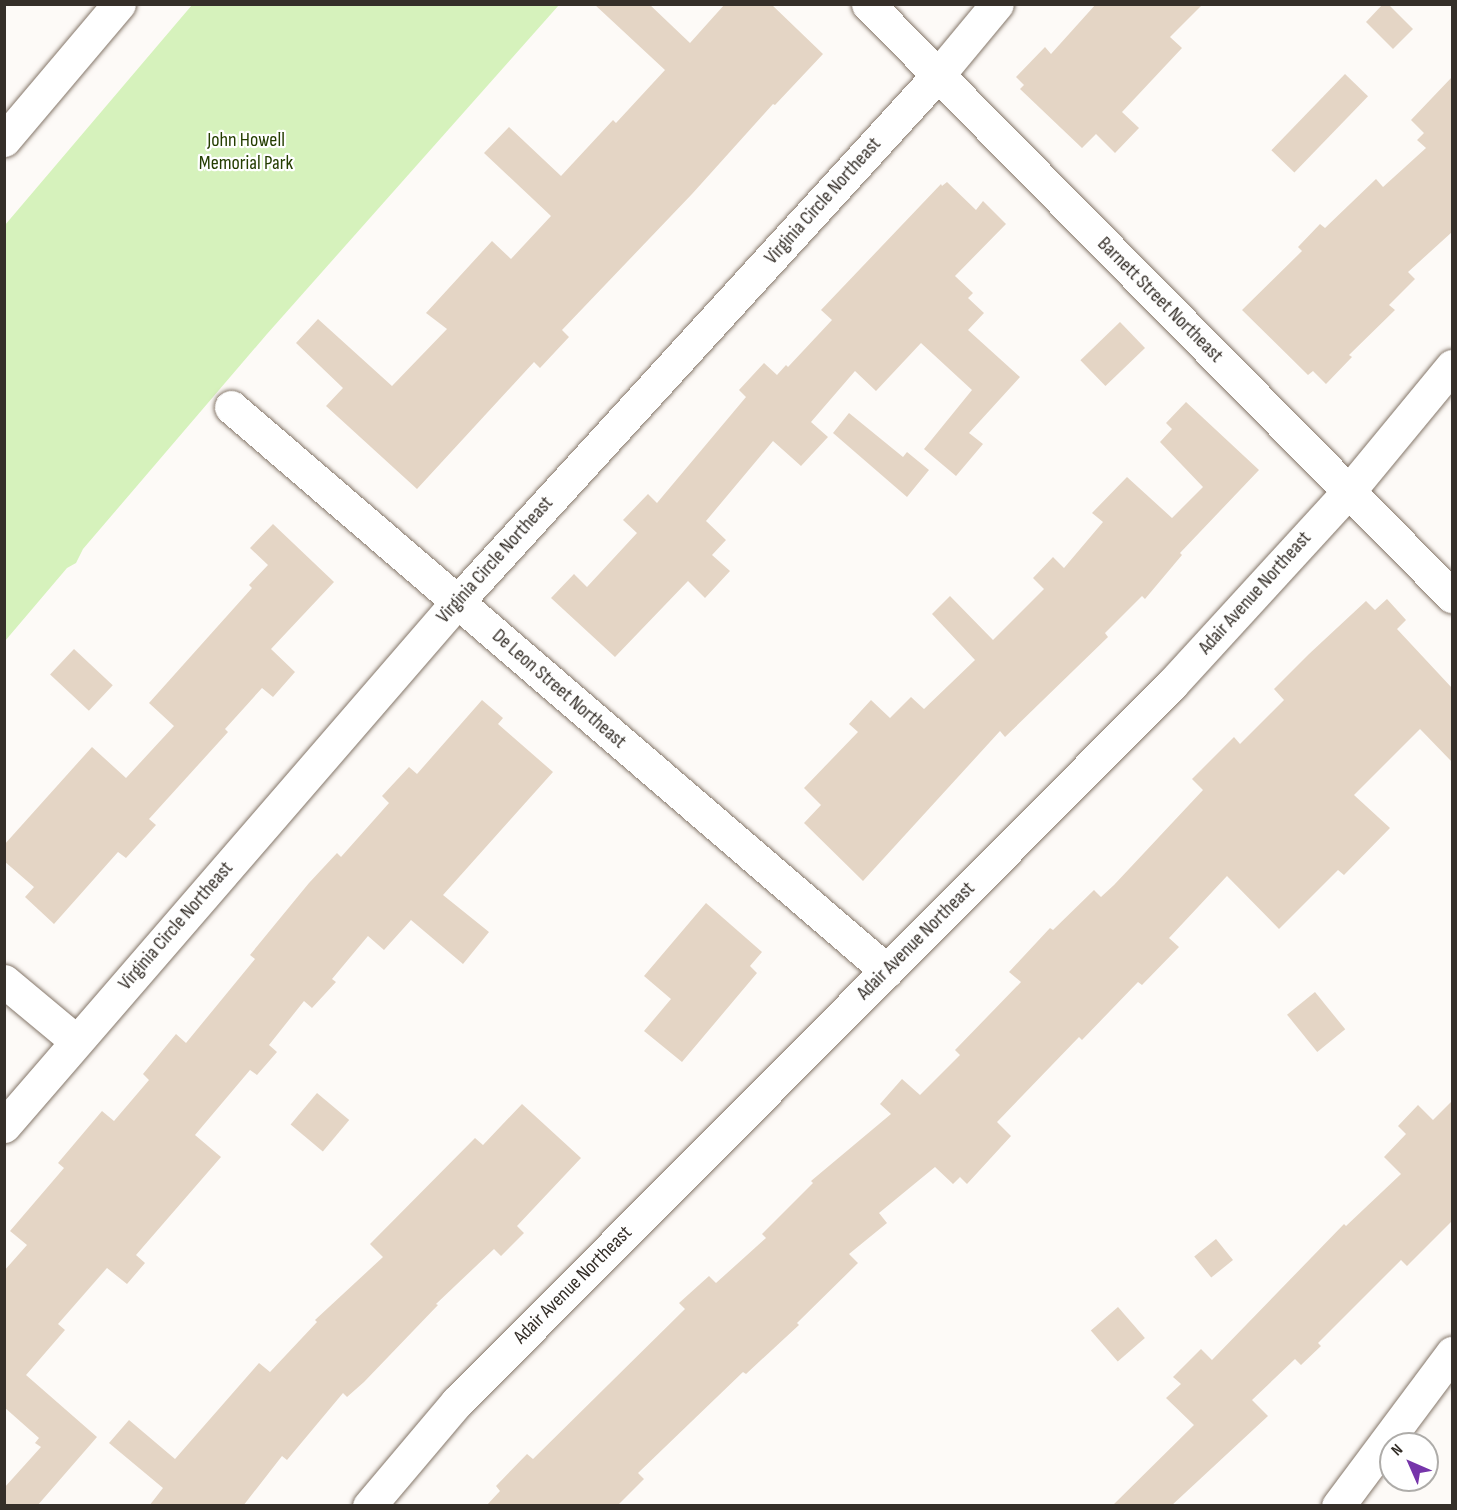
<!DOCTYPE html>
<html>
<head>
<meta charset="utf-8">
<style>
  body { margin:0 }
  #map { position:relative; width:1457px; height:1510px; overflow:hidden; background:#fdfaf7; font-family:"Sofia Sans Condensed",sans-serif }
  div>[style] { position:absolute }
  .green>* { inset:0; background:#d6f2bc }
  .building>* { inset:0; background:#e4d5c5; transform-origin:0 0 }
  .roads { filter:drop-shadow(0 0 2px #85776a) drop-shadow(0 0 2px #85776a) }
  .minor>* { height:33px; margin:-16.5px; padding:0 16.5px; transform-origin:16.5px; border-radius:16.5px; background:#fff }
  .tertiary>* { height:33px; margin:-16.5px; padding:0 16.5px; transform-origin:16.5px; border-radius:16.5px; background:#fff }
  span { translate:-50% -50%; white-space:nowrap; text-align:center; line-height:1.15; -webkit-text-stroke:4.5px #fff; paint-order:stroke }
  .park-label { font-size:20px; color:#243d00 }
  .street-label { font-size:20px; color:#352f29 }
  .frame { position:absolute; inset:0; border:6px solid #352f29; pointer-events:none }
  .north { position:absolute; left:1379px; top:1432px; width:60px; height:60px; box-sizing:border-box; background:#fff; border:2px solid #aeaca9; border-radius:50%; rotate:315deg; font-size:16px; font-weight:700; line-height:24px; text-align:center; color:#352f29 }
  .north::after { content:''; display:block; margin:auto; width:21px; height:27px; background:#7635aa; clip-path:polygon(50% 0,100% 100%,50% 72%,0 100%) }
</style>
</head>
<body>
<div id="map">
  <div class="green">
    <i style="clip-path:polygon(192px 5px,559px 5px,267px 334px,83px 549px,76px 563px,67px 568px,5px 641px,5px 225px)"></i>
  </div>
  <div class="building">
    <i style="clip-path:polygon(594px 4px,649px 4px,690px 43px,725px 4px,771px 4px,823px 54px,775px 105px,773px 104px,692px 194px,562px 330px,569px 337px,540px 368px,534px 362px,417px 489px,326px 406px,343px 388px,296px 343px,318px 319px,392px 386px,447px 329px,426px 313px,492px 241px,511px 259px,551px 216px,484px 153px,509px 127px,561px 176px,613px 120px,616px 123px,665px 70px)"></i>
    <i style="clip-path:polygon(1096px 4px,1203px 4px,1170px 37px,1182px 48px,1122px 112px,1139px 128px,1115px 153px,1096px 134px,1082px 148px,1020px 89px,1024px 85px,1016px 77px,1045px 47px,1051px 54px)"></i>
    <i style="clip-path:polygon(1383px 4px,1388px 4px,1413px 29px,1393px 49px,1366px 22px)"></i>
    <i style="left:1345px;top:74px;width:32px;height:106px;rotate:44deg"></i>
    <i style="clip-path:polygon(1452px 77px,1452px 232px,1408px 272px,1415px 279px,1389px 305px,1395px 310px,1349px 355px,1352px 357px,1326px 384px,1313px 371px,1308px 375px,1242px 310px,1302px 251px,1298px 247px,1320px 224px,1325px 228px,1376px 179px,1383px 187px,1426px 148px,1417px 140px,1424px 133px,1411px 120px)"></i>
    <i style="clip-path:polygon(947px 182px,976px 210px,983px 201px,1006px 224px,955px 276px,973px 293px,968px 298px,984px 313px,968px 330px,1020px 377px,969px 433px,983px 444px,956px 476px,924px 449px,972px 390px,921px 343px,876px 391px,855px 371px,811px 422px,828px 437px,801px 466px,773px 441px,706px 521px,726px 540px,712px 555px,730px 571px,705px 598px,688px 581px,615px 657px,551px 598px,574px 574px,587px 587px,637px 533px,623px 520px,648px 494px,657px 503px,746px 397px,739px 390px,764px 363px,777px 375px,786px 365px,788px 367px,832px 320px,821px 310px,941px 184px,942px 186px)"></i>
    <i style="left:1120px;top:322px;width:36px;height:55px;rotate:46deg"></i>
    <i style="clip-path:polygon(1186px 402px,1259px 470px,1180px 553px,1182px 555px,1145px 599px,1142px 596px,1105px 633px,1108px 637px,1005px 737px,1000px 731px,863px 881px,804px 823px,821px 805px,804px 788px,858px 732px,849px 724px,871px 700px,890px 718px,911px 697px,924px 709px,975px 660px,932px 614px,950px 596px,993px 640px,1044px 589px,1033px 578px,1053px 557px,1064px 568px,1103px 522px,1092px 513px,1127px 477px,1172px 518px,1203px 487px,1160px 442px,1172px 429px,1166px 423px)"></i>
    <i style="clip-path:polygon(849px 413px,903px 457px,907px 452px,929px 470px,907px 497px,833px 433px)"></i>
    <i style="clip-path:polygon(273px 524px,334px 582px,271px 649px,295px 672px,273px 697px,262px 688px,225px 729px,228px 732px,149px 819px,156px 825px,126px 858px,118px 852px,54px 924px,25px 897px,34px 887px,4px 861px,4px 845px,92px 747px,126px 778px,174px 726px,149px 703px,252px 588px,249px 585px,268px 565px,250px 548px)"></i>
    <i style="clip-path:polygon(1387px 599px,1406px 620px,1397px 629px,1452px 688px,1452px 762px,1420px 729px,1354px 795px,1390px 828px,1344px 875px,1338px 870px,1279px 929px,1227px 876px,1169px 938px,1179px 947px,1142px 985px,1138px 982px,1082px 1040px,1079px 1037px,997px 1122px,1011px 1136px,967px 1184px,960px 1177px,953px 1184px,935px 1167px,879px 1213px,887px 1223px,849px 1254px,858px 1263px,797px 1323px,799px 1325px,746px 1374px,743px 1372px,638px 1473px,644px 1479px,617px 1506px,486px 1506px,500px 1491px,496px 1486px,527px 1454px,533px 1459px,685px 1309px,679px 1303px,709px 1276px,716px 1283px,766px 1238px,762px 1234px,813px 1183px,811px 1181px,891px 1114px,880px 1104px,902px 1079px,920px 1095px,960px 1055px,955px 1050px,1021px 982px,1009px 972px,1050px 928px,1053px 930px,1094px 890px,1101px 897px,1114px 885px,1203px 790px,1192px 779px,1234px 737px,1240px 744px,1284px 700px,1274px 689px,1309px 654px,1366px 601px,1375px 610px)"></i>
    <i style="left:74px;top:649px;width:53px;height:35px;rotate:43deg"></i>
    <i style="clip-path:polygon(482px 700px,503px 718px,498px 724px,553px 772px,443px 895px,489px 932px,463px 964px,411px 920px,384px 950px,368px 936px,332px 979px,336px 982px,312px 1008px,304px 1001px,269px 1045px,277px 1052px,257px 1075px,250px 1070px,195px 1135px,221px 1157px,136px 1255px,145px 1263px,127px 1284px,107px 1268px,58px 1324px,65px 1330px,26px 1375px,97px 1437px,37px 1506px,4px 1506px,4px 1488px,41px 1447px,35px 1443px,39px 1438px,4px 1407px,4px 1271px,27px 1245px,10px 1231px,64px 1168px,58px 1163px,102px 1111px,114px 1121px,149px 1080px,143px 1074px,176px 1034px,186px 1043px,255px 959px,250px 955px,309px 883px,337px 853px,341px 857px,389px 803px,382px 796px,409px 767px,417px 774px)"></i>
    <i style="clip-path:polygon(706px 903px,762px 952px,750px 966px,757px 973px,682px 1062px,644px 1031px,671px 999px,644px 976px)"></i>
    <i style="left:1315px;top:992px;width:48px;height:36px;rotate:51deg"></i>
    <i style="left:317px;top:1093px;width:42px;height:41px;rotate:40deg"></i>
    <i style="clip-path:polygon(1452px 1101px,1452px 1221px,1407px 1266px,1401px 1260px,1318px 1343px,1321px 1346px,1301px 1365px,1295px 1359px,1252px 1400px,1268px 1416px,1171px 1506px,1112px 1506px,1194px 1425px,1166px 1398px,1181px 1384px,1173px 1377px,1201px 1349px,1212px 1360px,1344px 1224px,1346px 1226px,1401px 1174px,1384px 1157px,1406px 1134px,1398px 1126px,1418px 1105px,1433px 1120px)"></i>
    <i style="clip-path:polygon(522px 1104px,581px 1158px,517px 1226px,524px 1233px,501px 1256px,494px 1249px,436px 1304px,438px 1305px,364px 1382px,347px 1397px,343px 1393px,287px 1460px,282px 1456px,243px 1506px,149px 1506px,163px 1488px,109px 1443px,129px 1420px,175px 1459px,259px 1363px,270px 1372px,317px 1322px,315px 1320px,383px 1257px,370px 1244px,475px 1138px,483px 1145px)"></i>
    <i style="left:1216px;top:1239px;width:27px;height:28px;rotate:51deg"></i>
    <i style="left:1118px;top:1307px;width:41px;height:36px;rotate:49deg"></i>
  </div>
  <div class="roads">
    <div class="minor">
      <i style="left:868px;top:4px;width:832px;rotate:45.39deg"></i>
      <i style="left:231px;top:407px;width:865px;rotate:40.69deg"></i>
      <i style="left:4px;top:981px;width:94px;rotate:39.8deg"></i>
      <i style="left:4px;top:1126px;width:693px;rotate:-49.16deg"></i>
      <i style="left:457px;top:602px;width:714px;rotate:-47.61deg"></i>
      <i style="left:938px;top:75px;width:92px;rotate:-50.3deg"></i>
      <i style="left:369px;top:1506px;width:136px;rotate:-49.8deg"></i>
      <i style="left:457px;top:1402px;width:1013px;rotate:-45.12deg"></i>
      <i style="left:1172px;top:684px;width:262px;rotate:-47.5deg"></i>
      <i style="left:1349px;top:491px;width:162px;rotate:-50.5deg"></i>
      <i style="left:1338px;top:1506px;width:191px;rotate:-53.3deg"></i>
    </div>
    <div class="tertiary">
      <i style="left:4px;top:140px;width:178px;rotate:-49.8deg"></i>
    </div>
  </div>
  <div class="park-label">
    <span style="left:246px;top:152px">John Howell<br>Memorial Park</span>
  </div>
  <div class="street-label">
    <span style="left:823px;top:201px;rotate:-48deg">Virginia Circle Northeast</span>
    <span style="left:1160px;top:300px;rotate:45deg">Barnett Street Northeast</span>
    <span style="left:495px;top:560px;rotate:-48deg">Virginia Circle Northeast</span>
    <span style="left:1255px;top:593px;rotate:-48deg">Adair Avenue Northeast</span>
    <span style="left:559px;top:689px;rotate:41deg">De Leon Street Northeast</span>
    <span style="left:176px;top:926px;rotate:-49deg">Virginia Circle Northeast</span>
    <span style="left:916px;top:941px;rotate:-45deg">Adair Avenue Northeast</span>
    <span style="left:573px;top:1285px;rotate:-45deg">Adair Avenue Northeast</span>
  </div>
  <div class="frame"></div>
  <div class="north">N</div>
</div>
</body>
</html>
